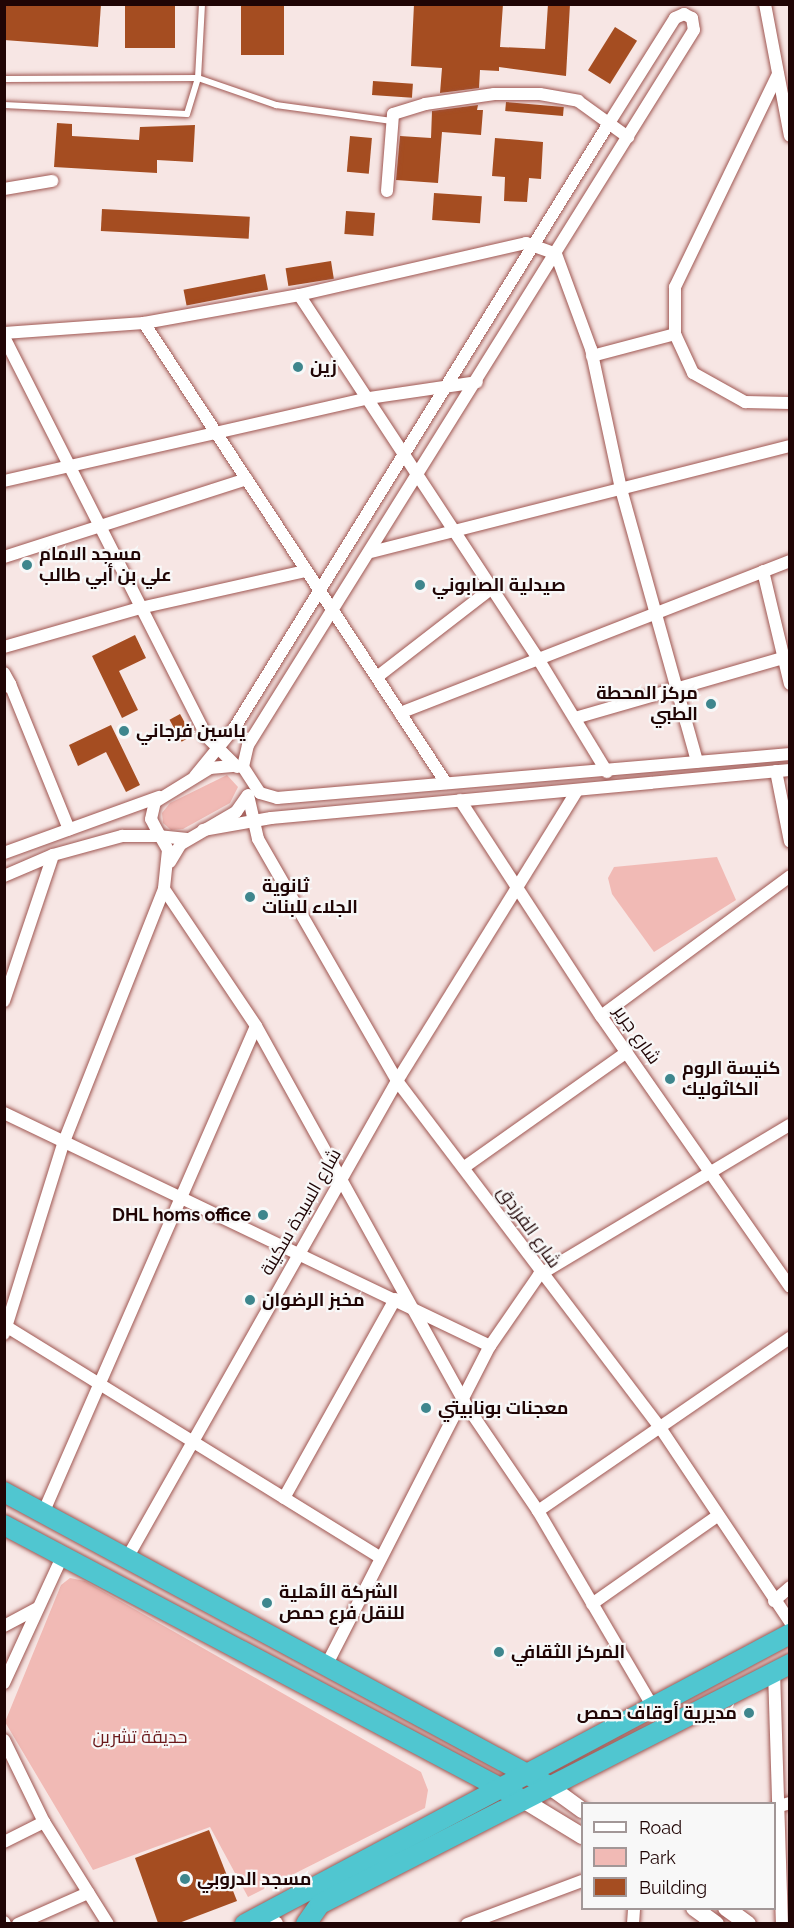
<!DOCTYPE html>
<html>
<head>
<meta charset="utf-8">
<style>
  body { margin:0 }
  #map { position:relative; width:794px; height:1928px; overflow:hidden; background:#f7e6e4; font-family:Raleway,Cairo,sans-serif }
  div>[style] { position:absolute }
  .green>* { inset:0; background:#f1bab5 }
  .building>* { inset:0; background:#a54d21; transform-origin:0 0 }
  .roads { filter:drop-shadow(0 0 2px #9f5752) drop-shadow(0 0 2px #9f5752) }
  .service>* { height:6px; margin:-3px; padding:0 3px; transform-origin:3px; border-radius:3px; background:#fff }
  .minor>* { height:12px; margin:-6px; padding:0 6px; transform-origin:6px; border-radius:6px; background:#fff }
  .secondary>* { height:16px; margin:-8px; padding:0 8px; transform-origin:8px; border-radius:8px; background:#fff }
  .trunk>* { height:20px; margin:-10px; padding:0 10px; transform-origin:10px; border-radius:10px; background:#50c6d0 }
  .dots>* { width:16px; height:16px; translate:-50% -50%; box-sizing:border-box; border:3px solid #f8f8f8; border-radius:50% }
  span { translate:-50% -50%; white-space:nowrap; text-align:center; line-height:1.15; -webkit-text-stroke:4.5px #f8f8f8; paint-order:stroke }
  .poi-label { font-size:18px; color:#200505; font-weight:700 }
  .left { translate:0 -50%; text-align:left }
  .right { translate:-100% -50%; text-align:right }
  .street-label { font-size:18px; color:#200505 }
  .park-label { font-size:18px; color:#6a181a }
  .frame { position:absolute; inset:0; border:6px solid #200505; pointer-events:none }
  .legend { position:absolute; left:581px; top:1802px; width:195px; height:108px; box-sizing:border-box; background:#f8f8f8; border:2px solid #a29797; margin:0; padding:8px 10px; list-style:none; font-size:18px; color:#200505 }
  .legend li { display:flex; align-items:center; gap:12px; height:30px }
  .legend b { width:30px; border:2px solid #a29797 }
</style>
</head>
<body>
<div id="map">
  <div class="green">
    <i style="clip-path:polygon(227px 775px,238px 787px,230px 803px,183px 829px,171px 830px,163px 823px,162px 813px,170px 803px)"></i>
    <i style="clip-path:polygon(717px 857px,736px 900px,654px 952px,612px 894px,608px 878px,614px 867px)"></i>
    <i style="clip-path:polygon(70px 1578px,85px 1581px,421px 1772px,428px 1790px,425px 1808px,248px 1897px,210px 1827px,93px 1870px,5px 1722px,61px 1585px)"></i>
  </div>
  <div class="building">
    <i style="clip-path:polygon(4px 4px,101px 4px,98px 47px,4px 40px)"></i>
    <i style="left:125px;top:4px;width:50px;height:44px"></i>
    <i style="left:241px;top:4px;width:43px;height:51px"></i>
    <i style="clip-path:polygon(414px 4px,503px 4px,500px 47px,545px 49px,548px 4px,570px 4px,566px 76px,499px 67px,499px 71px,480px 70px,479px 88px,440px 93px,442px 68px,411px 66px)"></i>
    <i style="left:615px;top:27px;width:26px;height:51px;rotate:32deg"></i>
    <i style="left:373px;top:81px;width:40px;height:14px;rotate:4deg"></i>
    <i style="left:506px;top:102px;width:58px;height:9px;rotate:5deg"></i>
    <i style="clip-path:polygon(478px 105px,477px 110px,483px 110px,481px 135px,442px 132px,438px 183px,396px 180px,400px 136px,431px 138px,432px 111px)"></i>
    <i style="clip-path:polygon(57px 123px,72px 124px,72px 136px,139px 140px,140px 127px,195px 125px,193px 162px,157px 160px,157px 173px,54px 167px)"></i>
    <i style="left:350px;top:136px;width:22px;height:36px;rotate:5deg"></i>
    <i style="clip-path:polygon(495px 138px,543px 142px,541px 179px,529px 178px,527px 202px,504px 201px,505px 177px,492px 176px)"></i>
    <i style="left:434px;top:193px;width:48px;height:27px;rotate:4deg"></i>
    <i style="left:102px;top:209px;width:148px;height:22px;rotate:3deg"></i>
    <i style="left:346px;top:211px;width:29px;height:23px;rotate:4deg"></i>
    <i style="left:331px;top:261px;width:18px;height:46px;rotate:81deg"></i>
    <i style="left:265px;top:274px;width:16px;height:83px;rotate:79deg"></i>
    <i style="clip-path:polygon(135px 635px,146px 658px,119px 671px,138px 710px,122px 718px,92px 656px)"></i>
    <i style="left:180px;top:714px;width:25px;height:12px;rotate:61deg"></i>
    <i style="clip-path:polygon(111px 725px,140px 785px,126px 792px,106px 752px,78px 766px,69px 745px)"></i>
    <i style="clip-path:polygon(209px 1830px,237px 1901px,179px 1923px,158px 1923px,135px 1858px)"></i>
  </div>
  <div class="roads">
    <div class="service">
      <i style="left:4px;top:79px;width:194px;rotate:-0.3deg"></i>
      <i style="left:198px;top:78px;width:74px;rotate:-86.9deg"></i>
      <i style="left:4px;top:105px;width:183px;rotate:2.8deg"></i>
      <i style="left:187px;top:114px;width:38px;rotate:-73deg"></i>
      <i style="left:198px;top:78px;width:83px;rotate:19.1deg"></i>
      <i style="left:276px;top:105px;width:117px;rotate:7.9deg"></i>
    </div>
    <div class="minor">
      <i style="left:765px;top:4px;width:134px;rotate:79.3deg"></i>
      <i style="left:778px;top:74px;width:237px;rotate:115.8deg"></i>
      <i style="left:675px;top:287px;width:47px;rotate:90deg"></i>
      <i style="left:675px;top:334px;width:43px;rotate:65.2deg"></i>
      <i style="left:693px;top:373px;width:60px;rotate:29.1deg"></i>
      <i style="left:745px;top:402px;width:45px;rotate:1.3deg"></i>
      <i style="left:4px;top:189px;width:49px;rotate:-9.5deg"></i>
      <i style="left:387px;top:191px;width:77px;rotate:-85.5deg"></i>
      <i style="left:393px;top:114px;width:34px;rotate:-17deg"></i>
      <i style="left:425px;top:104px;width:70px;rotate:-8.2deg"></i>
      <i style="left:494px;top:94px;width:46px"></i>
      <i style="left:540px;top:94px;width:39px;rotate:10deg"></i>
      <i style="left:578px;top:101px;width:62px;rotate:35.8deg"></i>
      <i style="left:144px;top:323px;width:550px;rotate:56.71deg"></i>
      <i style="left:4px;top:333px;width:140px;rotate:-4.1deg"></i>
      <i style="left:144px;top:323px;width:158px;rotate:-10.2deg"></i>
      <i style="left:4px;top:337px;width:447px;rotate:63.1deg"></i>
      <i style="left:206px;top:736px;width:44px;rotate:45deg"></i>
      <i style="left:592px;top:356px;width:86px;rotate:-14.8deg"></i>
      <i style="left:4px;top:481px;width:374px;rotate:-12.8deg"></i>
      <i style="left:369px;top:398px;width:109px;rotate:-8.4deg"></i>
      <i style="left:371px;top:552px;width:432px;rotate:-14.2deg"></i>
      <i style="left:4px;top:557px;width:255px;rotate:-17.8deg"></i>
      <i style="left:763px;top:571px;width:116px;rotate:76.6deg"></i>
      <i style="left:4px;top:647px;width:141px;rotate:-16deg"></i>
      <i style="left:140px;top:608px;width:170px;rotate:-12.6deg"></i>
      <i style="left:4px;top:673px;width:13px;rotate:61deg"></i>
      <i style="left:10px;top:684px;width:7px;rotate:153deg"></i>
      <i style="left:377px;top:677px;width:145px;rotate:-37.7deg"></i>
      <i style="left:10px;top:684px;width:157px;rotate:67.9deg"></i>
      <i style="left:400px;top:713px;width:419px;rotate:-21.3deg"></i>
      <i style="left:575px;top:718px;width:224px;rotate:-16.1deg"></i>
      <i style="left:776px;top:771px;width:72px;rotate:78.8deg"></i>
      <i style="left:607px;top:772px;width:135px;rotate:-121.3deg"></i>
      <i style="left:537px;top:657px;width:433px;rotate:-123.3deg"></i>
      <i style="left:299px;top:295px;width:233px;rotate:-12.9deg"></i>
      <i style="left:526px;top:243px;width:32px;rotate:20deg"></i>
      <i style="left:556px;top:254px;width:101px;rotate:69.8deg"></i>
      <i style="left:591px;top:349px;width:143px;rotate:77.9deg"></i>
      <i style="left:621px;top:489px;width:283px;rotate:74.4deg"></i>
      <i style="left:195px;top:776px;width:63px;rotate:-50.8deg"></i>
      <i style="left:235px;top:727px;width:710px;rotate:-58.23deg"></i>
      <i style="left:609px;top:123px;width:124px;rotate:-57.8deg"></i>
      <i style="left:675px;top:18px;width:10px;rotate:-24deg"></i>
      <i style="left:684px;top:14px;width:9px;rotate:27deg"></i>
      <i style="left:692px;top:18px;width:12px;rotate:81deg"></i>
      <i style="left:694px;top:30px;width:843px;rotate:121.95deg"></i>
      <i style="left:248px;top:745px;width:23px;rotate:103deg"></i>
      <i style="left:243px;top:767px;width:31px;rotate:57deg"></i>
      <i style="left:260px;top:793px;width:18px;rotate:16deg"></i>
      <i style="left:277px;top:798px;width:515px;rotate:-4.9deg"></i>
      <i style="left:248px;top:795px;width:45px;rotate:77.2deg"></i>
      <i style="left:258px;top:839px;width:279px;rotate:60.1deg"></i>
      <i style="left:397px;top:1081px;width:437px;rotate:52.8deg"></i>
      <i style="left:661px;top:1429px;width:232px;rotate:56.2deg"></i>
      <i style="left:460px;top:800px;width:258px;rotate:56.9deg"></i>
      <i style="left:601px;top:1016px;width:330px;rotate:55.1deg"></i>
      <i style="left:203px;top:830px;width:69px;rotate:-10deg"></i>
      <i style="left:271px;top:818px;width:521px;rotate:-5.28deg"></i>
      <i style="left:187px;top:839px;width:27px;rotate:-174deg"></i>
      <i style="left:160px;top:836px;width:19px;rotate:-118deg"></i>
      <i style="left:151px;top:819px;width:17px;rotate:-77deg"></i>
      <i style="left:155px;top:802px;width:65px;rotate:-31.7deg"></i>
      <i style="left:210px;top:768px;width:25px;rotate:-5deg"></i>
      <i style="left:4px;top:853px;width:165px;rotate:-19.9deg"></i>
      <i style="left:170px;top:862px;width:21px;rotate:-59deg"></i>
      <i style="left:181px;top:844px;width:64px;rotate:-30.2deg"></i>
      <i style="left:236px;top:812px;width:19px;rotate:-55deg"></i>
      <i style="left:4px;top:876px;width:53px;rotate:-23.2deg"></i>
      <i style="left:53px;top:855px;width:72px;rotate:-15.4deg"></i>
      <i style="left:122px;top:836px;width:38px"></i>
      <i style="left:160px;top:836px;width:16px;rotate:60deg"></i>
      <i style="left:168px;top:850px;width:39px;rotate:96deg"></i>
      <i style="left:164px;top:889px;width:271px;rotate:111.6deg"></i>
      <i style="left:64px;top:1141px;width:202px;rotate:107.3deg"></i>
      <i style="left:164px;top:889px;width:165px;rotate:56.1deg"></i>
      <i style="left:256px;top:1026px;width:430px;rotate:61deg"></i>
      <i style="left:464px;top:1402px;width:132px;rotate:55.8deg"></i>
      <i style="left:538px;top:1511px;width:227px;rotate:59.6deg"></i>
      <i style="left:4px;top:1001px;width:154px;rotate:-71.4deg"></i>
      <i style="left:601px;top:1016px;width:235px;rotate:-36.5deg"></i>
      <i style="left:4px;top:1113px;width:539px;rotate:25.61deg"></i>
      <i style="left:466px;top:1166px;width:197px;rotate:-35.3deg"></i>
      <i style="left:4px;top:1325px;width:443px;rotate:31.7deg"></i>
      <i style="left:284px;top:1498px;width:228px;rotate:-60.8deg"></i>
      <i style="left:44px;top:1511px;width:529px;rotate:-66.39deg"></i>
      <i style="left:538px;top:1511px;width:306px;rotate:-34.5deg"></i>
      <i style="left:126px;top:1560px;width:550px;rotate:-60.5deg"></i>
      <i style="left:397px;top:1081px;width:341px;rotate:-58.2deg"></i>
      <i style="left:774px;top:1601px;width:21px;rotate:-41deg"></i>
      <i style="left:592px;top:1604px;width:153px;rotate:-35.1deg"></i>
      <i style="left:4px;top:1626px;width:38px;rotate:-28deg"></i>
      <i style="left:326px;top:1666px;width:360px;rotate:-62.9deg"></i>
      <i style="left:490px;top:1346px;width:86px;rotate:-55.4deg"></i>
      <i style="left:539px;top:1275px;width:292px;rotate:-30.9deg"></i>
      <i style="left:774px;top:1671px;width:253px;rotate:88.2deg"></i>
      <i style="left:4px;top:1683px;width:139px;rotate:-65.3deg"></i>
      <i style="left:4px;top:1740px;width:91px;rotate:64deg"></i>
      <i style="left:44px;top:1822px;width:120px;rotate:57.9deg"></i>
      <i style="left:776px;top:1807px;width:15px;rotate:-16deg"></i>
      <i style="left:4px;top:1842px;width:45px;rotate:-26.6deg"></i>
      <i style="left:4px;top:1922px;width:2px;rotate:63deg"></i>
      <i style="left:18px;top:1924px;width:77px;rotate:-23.9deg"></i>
      <i style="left:467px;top:1924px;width:123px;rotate:-20.5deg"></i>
      <i style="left:633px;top:1924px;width:16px;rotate:-86deg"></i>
    </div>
    <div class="secondary">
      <i style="left:549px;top:1786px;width:41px;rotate:36deg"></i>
      <i style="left:523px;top:1800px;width:69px;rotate:31.4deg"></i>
      <i style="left:694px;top:1908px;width:27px;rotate:36deg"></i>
      <i style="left:726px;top:1908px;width:27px;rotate:36deg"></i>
      <i style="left:252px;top:1924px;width:23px"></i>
    </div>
    <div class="trunk">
      <i style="left:4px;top:1492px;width:619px;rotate:28.34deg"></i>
      <i style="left:4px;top:1525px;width:587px;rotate:27.92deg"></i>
      <i style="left:245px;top:1924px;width:617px;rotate:-28.02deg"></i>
      <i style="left:306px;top:1924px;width:24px;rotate:-55deg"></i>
      <i style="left:320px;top:1904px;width:528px;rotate:-27.05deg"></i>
    </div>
  </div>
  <div class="dots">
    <i style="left:298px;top:367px;background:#3e868d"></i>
    <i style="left:27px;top:565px;background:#3e868d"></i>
    <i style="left:420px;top:585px;background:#3e868d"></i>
    <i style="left:711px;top:704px;background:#3e868d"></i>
    <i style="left:124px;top:731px;background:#3e868d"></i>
    <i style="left:250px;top:897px;background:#3e868d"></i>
    <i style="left:670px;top:1079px;background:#3e868d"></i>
    <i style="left:263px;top:1215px;background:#3e868d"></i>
    <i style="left:250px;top:1300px;background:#3e868d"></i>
    <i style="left:426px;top:1408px;background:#3e868d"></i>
    <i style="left:267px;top:1603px;background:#3e868d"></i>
    <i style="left:499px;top:1652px;background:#3e868d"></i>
    <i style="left:749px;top:1713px;background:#3e868d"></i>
    <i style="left:185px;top:1879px;background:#3e868d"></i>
  </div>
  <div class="poi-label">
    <span class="left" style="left:310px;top:367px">زين</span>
    <span class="left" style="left:39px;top:565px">مسجد الامام<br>علي بن أبي طالب</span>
    <span class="left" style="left:432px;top:585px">صيدلية الصابوني</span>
    <span class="right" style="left:698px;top:704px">مركز المحطة<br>الطبي</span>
    <span class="left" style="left:136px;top:731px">ياسين فرجاني</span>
    <span class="left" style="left:262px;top:897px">ثانوية<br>الجلاء للبنات</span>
    <span class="left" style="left:682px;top:1079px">كنيسة الروم<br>الكاثوليك</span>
    <span class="right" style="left:251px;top:1215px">DHL homs office</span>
    <span class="left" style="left:262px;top:1300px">مخبز الرضوان</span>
    <span class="left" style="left:438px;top:1408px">معجنات بونابيتي</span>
    <span class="left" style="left:279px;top:1603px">الشركة الأهلية<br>للنقل فرع حمص</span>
    <span class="left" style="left:511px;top:1652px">المركز الثقافي</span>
    <span class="right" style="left:737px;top:1713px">مديرية أوقاف حمص</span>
    <span class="left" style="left:197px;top:1879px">مسجد الدروبي</span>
  </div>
  <div class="street-label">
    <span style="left:637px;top:1035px;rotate:55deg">شارع جرير</span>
    <span style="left:301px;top:1212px;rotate:-60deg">شارع السيدة سكينة</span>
    <span style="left:529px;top:1227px;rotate:55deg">شارع الفرزدق</span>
  </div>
  <div class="park-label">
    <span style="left:140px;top:1737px">حديقة تشرين</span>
  </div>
  <div class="frame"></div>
  <ul class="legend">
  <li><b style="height:8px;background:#fff"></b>Road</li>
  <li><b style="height:16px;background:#f1bab5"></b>Park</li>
  <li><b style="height:16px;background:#a54d21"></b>Building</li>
  </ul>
</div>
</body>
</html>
